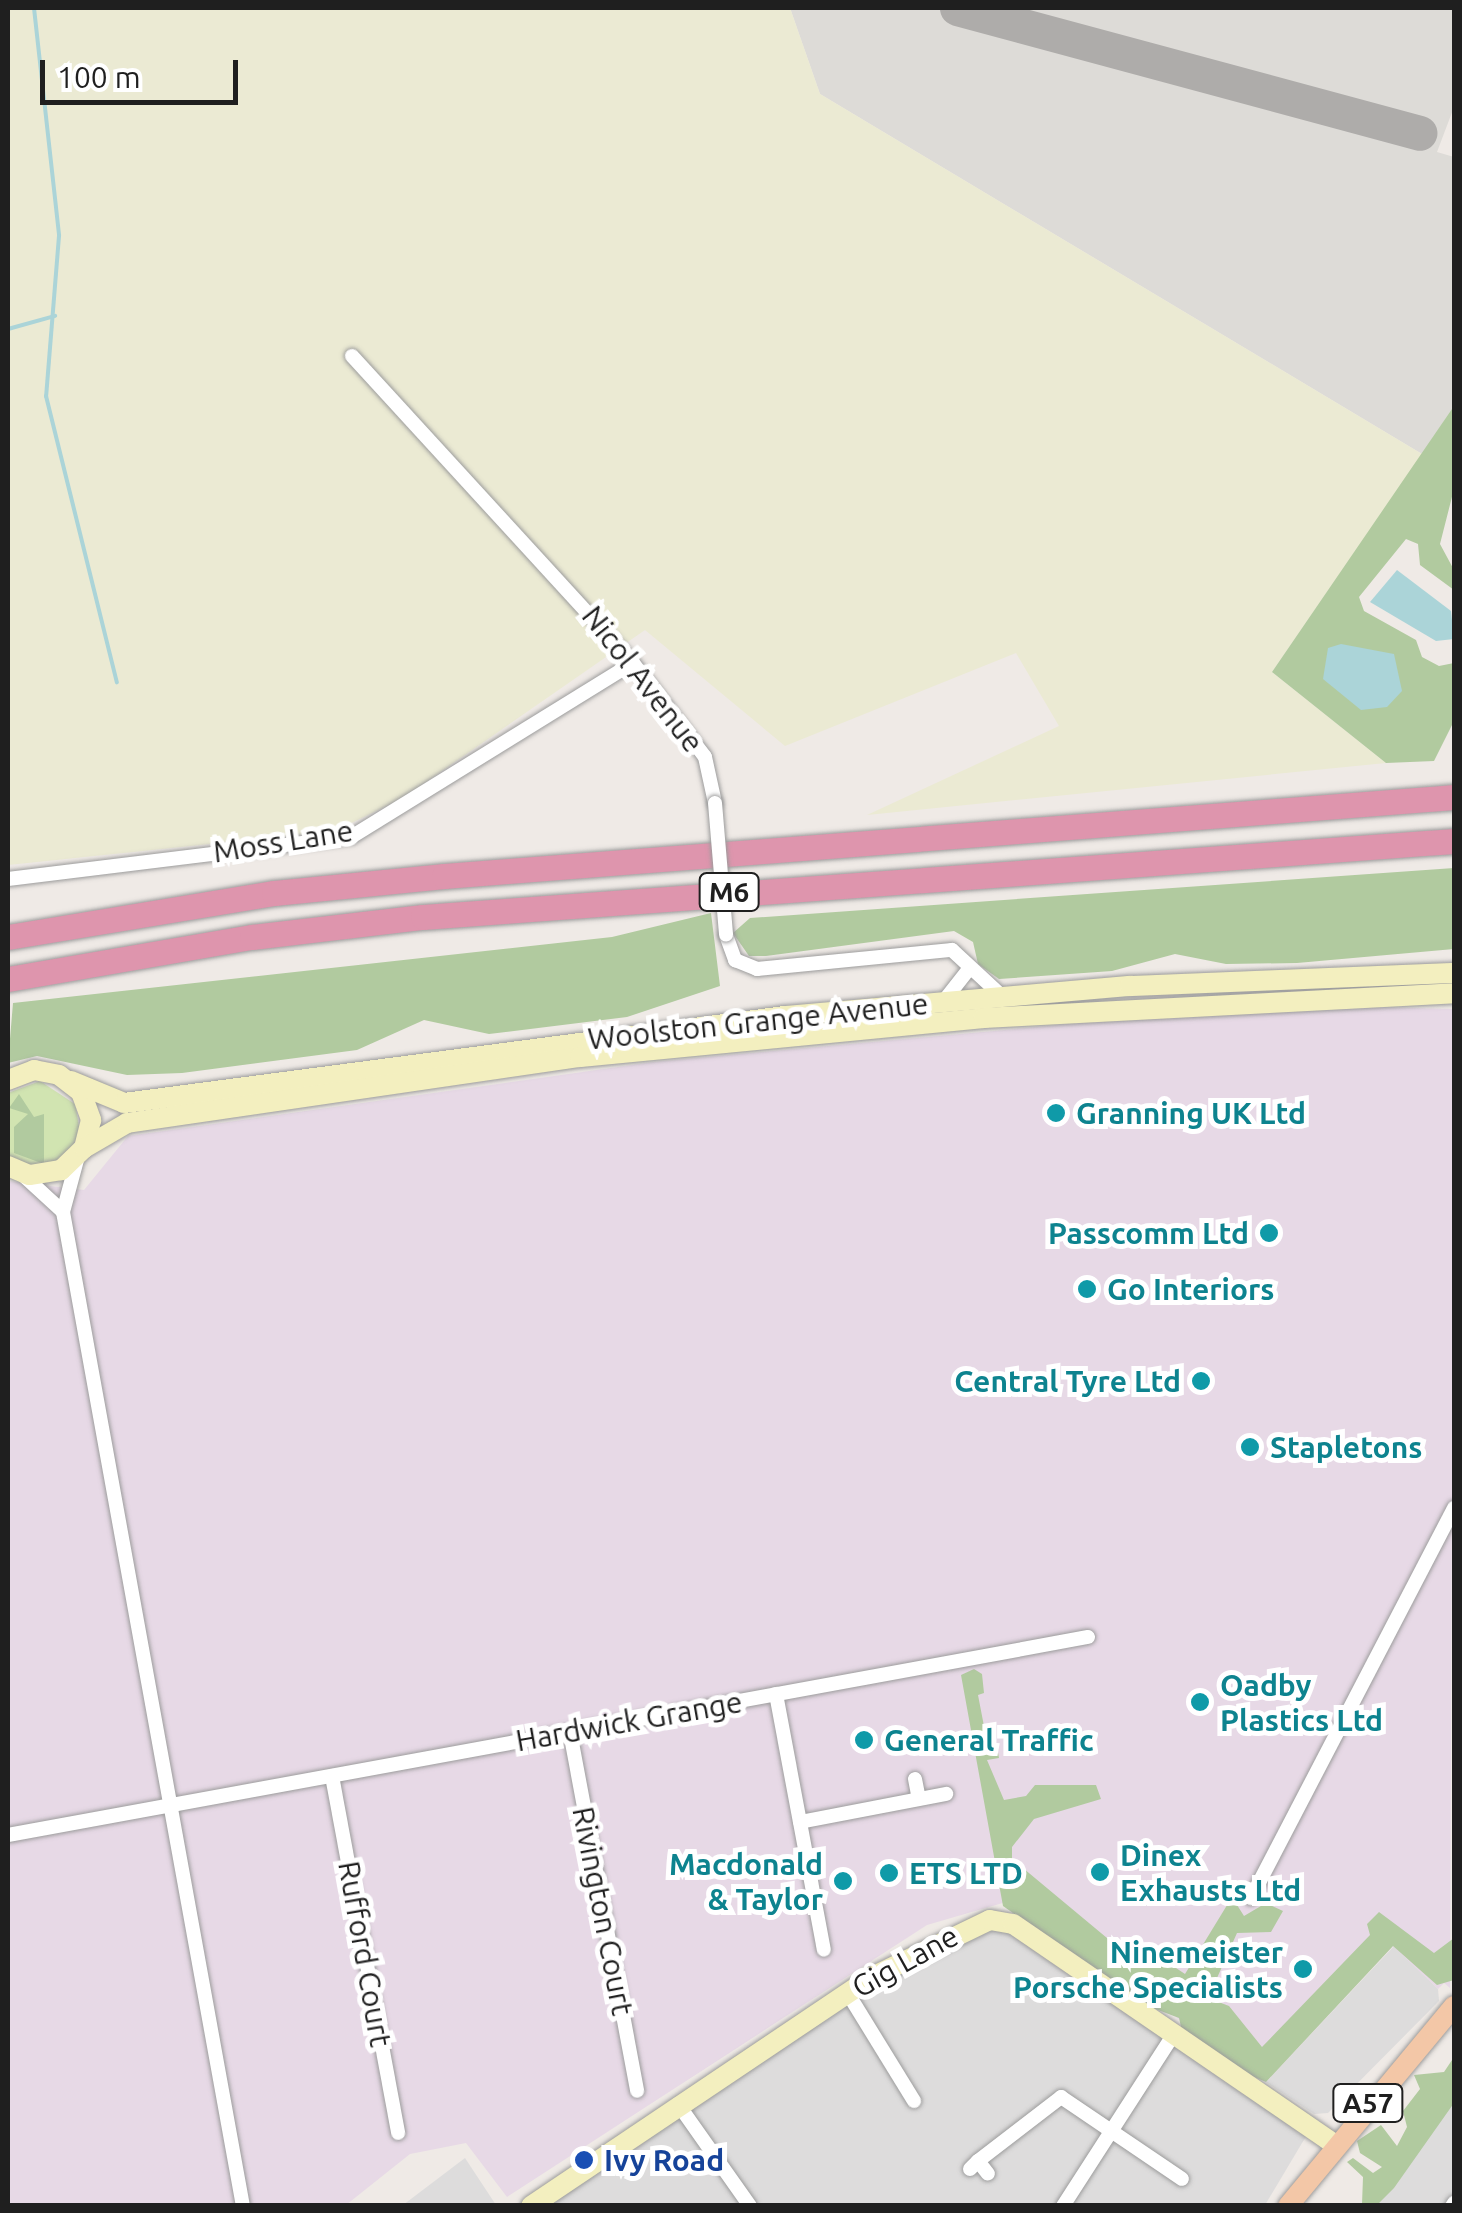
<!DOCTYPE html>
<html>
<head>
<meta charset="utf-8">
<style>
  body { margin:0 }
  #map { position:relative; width:1462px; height:2213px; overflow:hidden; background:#efeae6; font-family:Ubuntu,sans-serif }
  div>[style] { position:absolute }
  .residential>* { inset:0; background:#dddcdc }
  .industrial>* { inset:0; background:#e7d9e6 }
  .airport>* { inset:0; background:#dddbd7 }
  .farmland>* { inset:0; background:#ebead3 }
  .grass>* { inset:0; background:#d1e4b1 }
  .forest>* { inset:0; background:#b1ca9f }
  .water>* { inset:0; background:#abd4d8 }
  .stream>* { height:4px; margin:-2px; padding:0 2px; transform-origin:2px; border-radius:2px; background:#abd4d8 }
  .taxiway>* { height:35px; margin:-17.5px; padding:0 17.5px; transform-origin:17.5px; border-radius:17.5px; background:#aeacaa }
  .roads { filter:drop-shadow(0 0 2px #9c9c9c) drop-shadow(0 0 2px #9c9c9c) }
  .street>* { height:14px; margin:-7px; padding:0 7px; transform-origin:7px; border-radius:7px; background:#fff }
  .secondary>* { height:20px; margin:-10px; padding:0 10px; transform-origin:10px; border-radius:10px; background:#f3efbf }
  .primary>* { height:20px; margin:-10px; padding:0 10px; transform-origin:10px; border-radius:10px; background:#f3c7a7 }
  .highway>* { height:25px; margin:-12.5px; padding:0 12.5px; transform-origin:12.5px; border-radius:12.5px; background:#de95ad }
  .bridges { filter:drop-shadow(0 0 2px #9c9c9c) drop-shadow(0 0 2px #9c9c9c) }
  .street-bridge>* { height:14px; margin:-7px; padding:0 7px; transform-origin:7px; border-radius:7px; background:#fff }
  .dots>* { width:28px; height:28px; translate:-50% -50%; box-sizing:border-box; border:5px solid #fff; border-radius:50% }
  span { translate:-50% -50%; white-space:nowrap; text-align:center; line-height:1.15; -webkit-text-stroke:10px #fff; paint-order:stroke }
  .shield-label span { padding:2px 8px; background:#fff; border:2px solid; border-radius:8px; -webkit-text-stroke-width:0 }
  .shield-label { font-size:28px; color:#1f1f1f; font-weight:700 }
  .street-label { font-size:30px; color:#1f1f1f }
  .culture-label { font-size:30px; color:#0d838f; font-weight:700 }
  .left { translate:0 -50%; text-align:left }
  .right { translate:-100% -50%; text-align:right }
  .transit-label { font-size:30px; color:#164399; font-weight:700 }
  .frame { position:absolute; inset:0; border:10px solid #1f1f1f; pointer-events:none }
  .scale { position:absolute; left:40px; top:60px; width:198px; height:45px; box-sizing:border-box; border:5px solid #1f1f1f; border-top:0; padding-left:12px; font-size:30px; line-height:35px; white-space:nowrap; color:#1f1f1f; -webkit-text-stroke:8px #fff; paint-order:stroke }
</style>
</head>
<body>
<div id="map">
  <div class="residential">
    <i style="clip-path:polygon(977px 1930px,1008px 1932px,1308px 2133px,1265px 2205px,547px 2206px,898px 1971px)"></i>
    <i style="clip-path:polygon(1394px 1946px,1438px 1989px,1439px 2001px,1328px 2113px,1314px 2114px,1266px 2082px)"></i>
    <i style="clip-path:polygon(1454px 2099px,1454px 2205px,1374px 2206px,1409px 2157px)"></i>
    <i style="clip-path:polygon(465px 2158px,496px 2205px,403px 2205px)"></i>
  </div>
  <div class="industrial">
    <i style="clip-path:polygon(1371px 1007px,1454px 1009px,1450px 1988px,1444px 1983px,1438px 1989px,1393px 1946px,1266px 2082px,1013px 1900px,927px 1925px,507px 2197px,466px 2143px,410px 2154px,346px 2205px,8px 2206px,8px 1181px,84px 1190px,128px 1136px,653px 1062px,1157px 1016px)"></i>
  </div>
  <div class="airport">
    <i style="clip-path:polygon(790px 8px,1454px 8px,1454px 107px,1437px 152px,1454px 157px,1454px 406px,1422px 454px,820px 94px)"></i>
  </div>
  <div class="farmland">
    <i style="clip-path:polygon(8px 8px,790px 8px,820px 94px,1422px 454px,1272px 672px,1386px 763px,867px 815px,1059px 726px,1016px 653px,785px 746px,645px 630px,403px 798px,335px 831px,8px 865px)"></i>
  </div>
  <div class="grass">
    <i style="clip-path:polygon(40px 1081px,75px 1104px,80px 1131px,67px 1157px,41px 1169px,8px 1158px,8px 1093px)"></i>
  </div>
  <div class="forest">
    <i style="clip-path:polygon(1454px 406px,1454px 489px,1440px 544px,1454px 570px,1454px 590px,1420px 565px,1418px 544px,1406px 539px,1359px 597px,1364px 611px,1416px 640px,1422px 657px,1439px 666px,1454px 663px,1454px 721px,1434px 761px,1386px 763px,1272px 672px)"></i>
    <i style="clip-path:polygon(1454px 868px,1454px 949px,1297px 963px,1226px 964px,1175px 954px,1112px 971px,999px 979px,978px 964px,973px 942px,954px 931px,766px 956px,749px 956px,733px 933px,750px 918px)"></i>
    <i style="clip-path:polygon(711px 913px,720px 986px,627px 1017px,489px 1034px,424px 1020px,357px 1050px,182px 1073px,127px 1075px,37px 1056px,8px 1063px,13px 1003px,612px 937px)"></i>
    <i style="clip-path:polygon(19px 1094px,34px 1117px,44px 1114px,44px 1164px,14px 1153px,14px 1127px,28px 1114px,9px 1108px)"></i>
    <i style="clip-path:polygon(974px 1669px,982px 1674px,984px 1693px,978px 1695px,988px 1747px,997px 1747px,999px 1758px,987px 1760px,1004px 1800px,1026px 1796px,1035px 1785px,1096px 1785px,1101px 1799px,1034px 1819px,1012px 1847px,1012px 1859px,1131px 1958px,1143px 1946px,1185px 1974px,1232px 1897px,1244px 1916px,1266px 1903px,1283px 1911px,1271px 1932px,1237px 1933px,1213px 1987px,1222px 1991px,1216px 2001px,1229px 2006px,1262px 2047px,1370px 1935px,1367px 1924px,1379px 1912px,1434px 1953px,1454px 1938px,1454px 1980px,1437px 1985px,1393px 1946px,1266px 2082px,1233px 2068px,1182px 2031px,1179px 2018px,1140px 2003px,1003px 1906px,961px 1675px)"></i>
    <i style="clip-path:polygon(1454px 2057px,1454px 2103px,1394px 2188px,1379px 2203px,1362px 2204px,1363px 2177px,1347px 2162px,1353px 2158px,1373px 2173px,1382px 2167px,1360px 2153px,1357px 2141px,1381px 2125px,1397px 2146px,1407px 2127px,1403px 2111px,1420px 2089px,1414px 2075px,1444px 2072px)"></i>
  </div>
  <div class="water">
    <i style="clip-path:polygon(1397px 570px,1451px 611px,1454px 639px,1436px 641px,1370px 602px)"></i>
    <i style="clip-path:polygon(1341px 644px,1394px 654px,1402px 691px,1387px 707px,1361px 710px,1323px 679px,1328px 648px)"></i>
  </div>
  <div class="stream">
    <i style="left:34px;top:8px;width:229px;rotate:83.7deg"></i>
    <i style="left:59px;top:236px;width:161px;rotate:94.6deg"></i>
    <i style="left:46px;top:396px;width:295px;rotate:76.1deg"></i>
    <i style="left:8px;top:329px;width:49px;rotate:-15.5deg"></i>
  </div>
  <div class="taxiway">
    <i style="left:957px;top:8px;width:479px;rotate:15.1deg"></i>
  </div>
  <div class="roads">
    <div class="street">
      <i style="left:352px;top:356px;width:416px;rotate:47.5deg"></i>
      <i style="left:633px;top:663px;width:118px;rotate:52.5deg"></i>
      <i style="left:705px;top:757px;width:47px;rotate:77.7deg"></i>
      <i style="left:8px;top:879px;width:346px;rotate:-7deg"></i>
      <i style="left:351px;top:837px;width:331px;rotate:-31.7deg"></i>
      <i style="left:726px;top:935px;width:27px;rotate:70deg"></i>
      <i style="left:735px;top:960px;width:24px;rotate:22deg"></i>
      <i style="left:757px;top:969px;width:196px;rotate:-5.6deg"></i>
      <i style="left:952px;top:950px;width:69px;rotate:42.7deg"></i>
      <i style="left:943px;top:1002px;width:42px;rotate:-51.8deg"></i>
      <i style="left:77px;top:1160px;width:54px;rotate:105.1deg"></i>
      <i style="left:63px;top:1212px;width:1010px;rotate:79.74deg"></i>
      <i style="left:23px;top:1175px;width:53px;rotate:42.7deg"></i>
      <i style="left:776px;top:1694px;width:260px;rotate:79.4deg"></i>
      <i style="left:570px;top:1732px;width:365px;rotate:79.4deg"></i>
      <i style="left:332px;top:1776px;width:363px;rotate:79.5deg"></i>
      <i style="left:915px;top:1779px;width:20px;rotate:79deg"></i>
      <i style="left:800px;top:1822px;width:149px;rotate:-10.9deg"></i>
      <i style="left:8px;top:1835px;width:1098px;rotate:-10.39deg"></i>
      <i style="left:1251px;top:1898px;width:440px;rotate:-62.5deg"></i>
      <i style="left:847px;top:1992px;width:128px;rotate:58.4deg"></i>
      <i style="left:678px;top:2104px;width:125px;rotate:54.8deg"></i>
      <i style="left:978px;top:2161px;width:105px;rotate:-37.6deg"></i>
      <i style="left:1061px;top:2097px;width:146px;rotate:34.1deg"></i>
      <i style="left:970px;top:2169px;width:11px;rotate:-45deg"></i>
      <i style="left:978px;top:2161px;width:16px;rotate:52deg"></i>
      <i style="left:1063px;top:2206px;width:205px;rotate:-57.2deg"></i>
      <i style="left:1452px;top:2206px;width:4px;rotate:-56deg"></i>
    </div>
    <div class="secondary">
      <i style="left:8px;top:1080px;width:28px;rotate:-21deg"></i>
      <i style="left:34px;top:1070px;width:25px;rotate:11deg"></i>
      <i style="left:59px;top:1075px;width:28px;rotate:38deg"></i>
      <i style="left:81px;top:1092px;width:30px;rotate:70deg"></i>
      <i style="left:91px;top:1120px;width:29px;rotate:104deg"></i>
      <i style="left:84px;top:1148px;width:32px;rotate:136deg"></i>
      <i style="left:61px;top:1170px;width:32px;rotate:171deg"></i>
      <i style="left:29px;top:1175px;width:23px;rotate:-157deg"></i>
      <i style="left:71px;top:1081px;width:57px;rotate:22.5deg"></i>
      <i style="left:124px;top:1103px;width:667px;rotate:-7.5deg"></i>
      <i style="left:785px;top:1016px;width:346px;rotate:-5deg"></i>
      <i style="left:1130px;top:986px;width:324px;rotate:-2.3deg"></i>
      <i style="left:84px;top:1148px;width:50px;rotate:-30.2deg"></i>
      <i style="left:127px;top:1123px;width:458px;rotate:-8.3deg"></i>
      <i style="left:580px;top:1057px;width:406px;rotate:-5.5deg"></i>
      <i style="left:984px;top:1018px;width:471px;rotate:-3deg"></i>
      <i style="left:531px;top:2206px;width:409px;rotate:-33.9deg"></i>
      <i style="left:870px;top:1978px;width:133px;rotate:-25.8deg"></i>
      <i style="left:990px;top:1920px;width:23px;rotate:10deg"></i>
      <i style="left:1013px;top:1924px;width:389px;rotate:34.4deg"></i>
    </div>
    <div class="primary">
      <i style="left:1288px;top:2206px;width:260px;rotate:-50.3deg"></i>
    </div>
    <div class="highway">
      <i style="left:8px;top:937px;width:270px;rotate:-9.4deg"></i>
      <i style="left:274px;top:893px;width:171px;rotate:-5.7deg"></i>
      <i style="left:444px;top:876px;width:1013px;rotate:-4.47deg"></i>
      <i style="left:8px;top:979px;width:248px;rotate:-9.8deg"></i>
      <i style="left:252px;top:937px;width:172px;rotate:-6.7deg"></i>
      <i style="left:423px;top:917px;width:1034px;rotate:-4.22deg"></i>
    </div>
  </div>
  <div class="bridges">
    <div class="street-bridge">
      <i style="left:715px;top:803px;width:132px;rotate:85.2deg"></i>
    </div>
  </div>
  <div class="dots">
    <i style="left:1056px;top:1113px;background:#0f9aa8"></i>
    <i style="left:1269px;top:1233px;background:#0f9aa8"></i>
    <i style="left:1087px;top:1289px;background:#0f9aa8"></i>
    <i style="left:1201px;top:1381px;background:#0f9aa8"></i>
    <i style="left:1250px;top:1447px;background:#0f9aa8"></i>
    <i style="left:1200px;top:1702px;background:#0f9aa8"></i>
    <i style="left:864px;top:1740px;background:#0f9aa8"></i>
    <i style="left:1100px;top:1872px;background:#0f9aa8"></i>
    <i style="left:889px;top:1873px;background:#0f9aa8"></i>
    <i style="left:843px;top:1881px;background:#0f9aa8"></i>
    <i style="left:1303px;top:1969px;background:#0f9aa8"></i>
    <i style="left:584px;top:2160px;background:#1a4fb4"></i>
  </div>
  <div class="shield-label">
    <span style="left:729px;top:892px">M6</span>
    <span style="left:1368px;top:2103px">A57</span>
  </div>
  <div class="street-label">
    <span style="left:643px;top:679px;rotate:52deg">Nicol Avenue</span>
    <span style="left:283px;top:841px;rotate:-9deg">Moss Lane</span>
    <span style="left:758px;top:1021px;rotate:-6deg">Woolston Grange Avenue</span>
    <span style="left:629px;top:1721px;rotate:-10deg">Hardwick Grange</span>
    <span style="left:603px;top:1911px;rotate:79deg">Rivington Court</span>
    <span style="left:365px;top:1954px;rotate:80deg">Rufford Court</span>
    <span style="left:905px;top:1961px;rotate:-29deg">Gig Lane</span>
  </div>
  <div class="culture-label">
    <span class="left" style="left:1076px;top:1113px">Granning UK Ltd</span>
    <span class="right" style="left:1249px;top:1233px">Passcomm Ltd</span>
    <span class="left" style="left:1107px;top:1289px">Go Interiors</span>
    <span class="right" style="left:1181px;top:1381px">Central Tyre Ltd</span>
    <span class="left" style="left:1270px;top:1447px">Stapletons</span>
    <span class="left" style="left:1220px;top:1702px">Oadby<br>Plastics Ltd</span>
    <span class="left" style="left:884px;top:1740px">General Traffic</span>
    <span class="left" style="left:1120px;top:1872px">Dinex<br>Exhausts Ltd</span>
    <span class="right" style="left:823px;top:1881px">Macdonald<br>&amp; Taylor</span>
    <span class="left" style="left:909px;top:1873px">ETS LTD</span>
    <span class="right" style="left:1283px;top:1969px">Ninemeister<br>Porsche Specialists</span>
  </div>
  <div class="transit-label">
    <span class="left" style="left:604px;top:2160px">Ivy Road</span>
  </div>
  <div class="frame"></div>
  <div class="scale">100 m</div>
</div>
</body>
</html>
